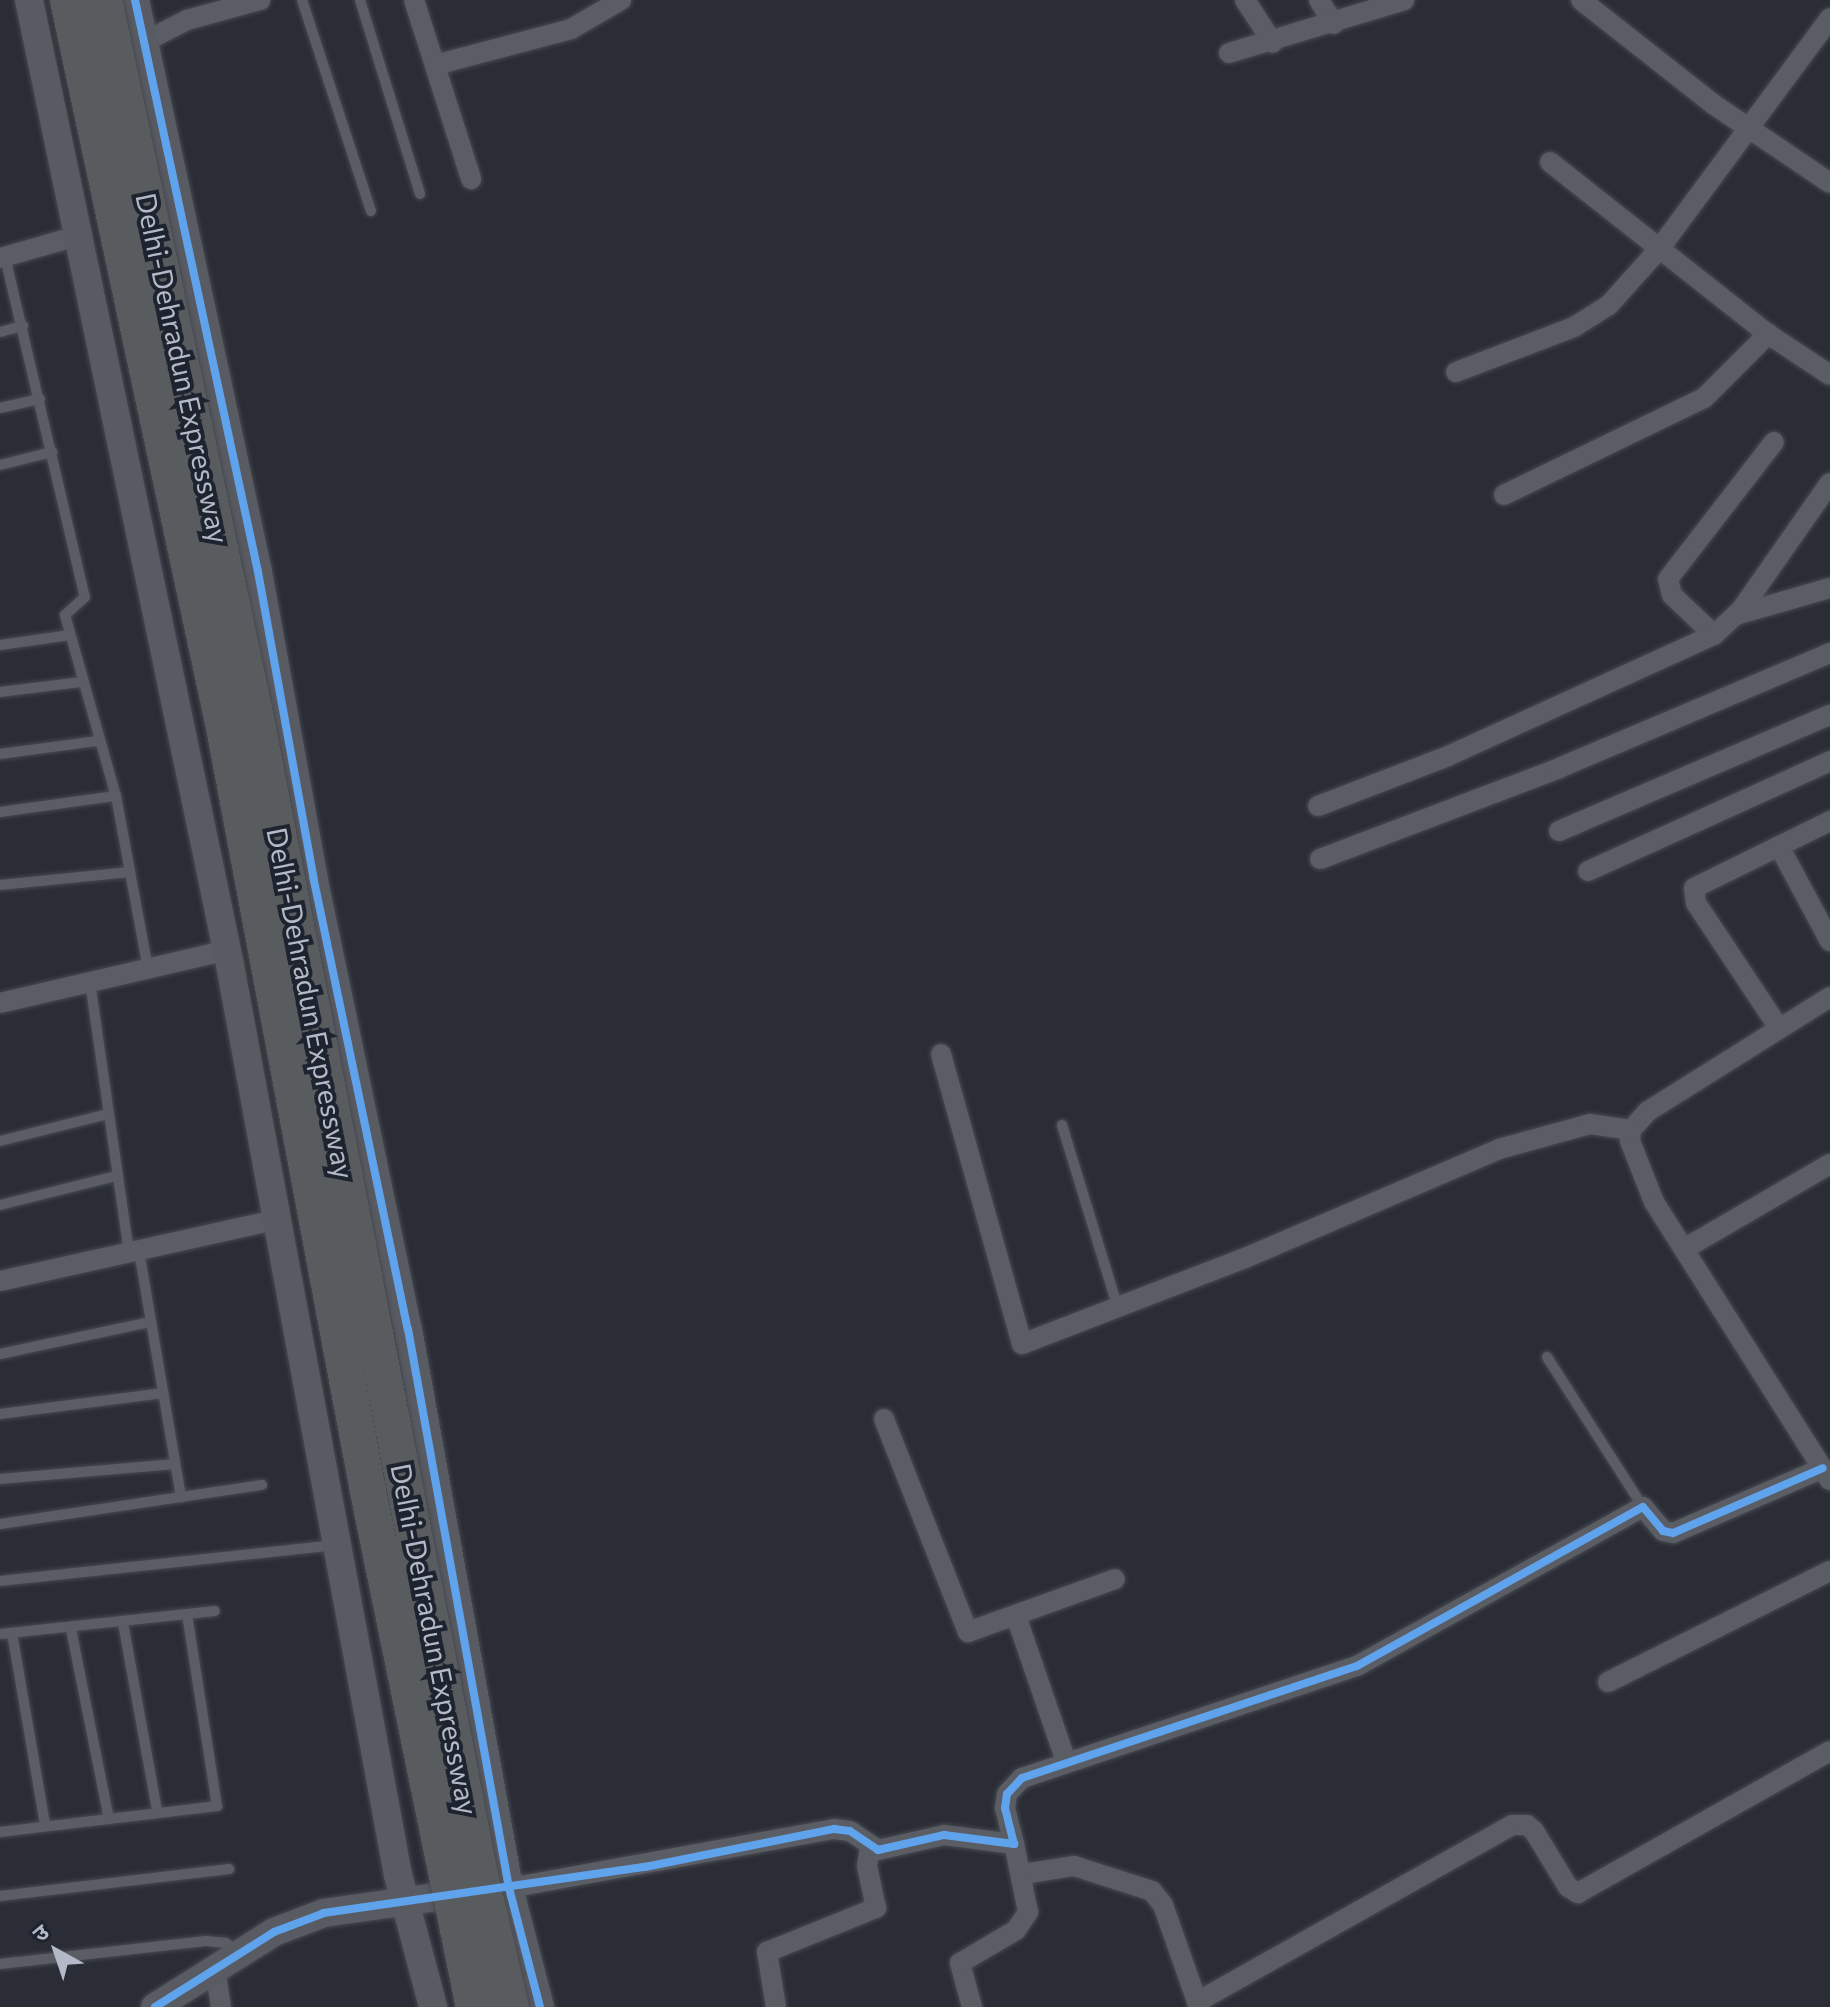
<!DOCTYPE html>
<html>
<head>
<meta charset="utf-8">
<style>
  body { margin:0 }
  #map { position:relative; width:1830px; height:2007px; overflow:hidden; background:#2a2d36; font-family:Commissioner,"Noto Sans Devanagari",sans-serif }
  div>[style] { position:absolute }
  .roads { filter:drop-shadow(0 0 2px #46494f) drop-shadow(0 0 2px #46494f) }
  .lane>* { height:10px; margin:-5px; padding:0 5px; transform-origin:5px; border-radius:5px; background:#5a5d64 }
  .street>* { height:20px; margin:-10px; padding:0 10px; transform-origin:10px; border-radius:10px; background:#5a5d64 }
  .secondary>* { height:28px; margin:-14px; padding:0 14px; transform-origin:14px; border-radius:14px; background:#595b62 }
  .bridges { filter:drop-shadow(0 0 2px #474951) drop-shadow(0 0 2px #474951) }
  .highway-bridge>* { height:36px; margin:-18px; padding:0 18px; transform-origin:18px; border-radius:18px; background:#595c5e }
  .cycleway>* { height:8px; margin:-4px; padding:0 4px; transform-origin:4px; border-radius:4px; background:#60a3ed }
  span { translate:-50% -50%; white-space:nowrap; text-align:center; line-height:1.15; -webkit-text-stroke:8px #1e2330; paint-order:stroke }
  .street-label { font-size:28px; color:#b4b9c7 }
  .north { position:absolute; left:16px; top:1911px; width:80px; height:80px; -webkit-text-stroke:6px #1e2330; paint-order:stroke; rotate:320deg; font-size:22px; font-weight:700; line-height:32px; text-align:center; color:#b4b9c7 }
  .north::after { content:''; display:block; margin:auto; width:28px; height:36px; background:#b4b9c7; clip-path:polygon(50% 0,100% 100%,50% 72%,0 100%) }
</style>
</head>
<body>
<div id="map">
  <div class="roads">
    <div class="lane">
      <i style="left:302px;top:0;width:222px;rotate:71.9deg"></i>
      <i style="left:360px;top:0;width:203px;rotate:72.8deg"></i>
      <i style="left:5px;top:257px;width:349px;rotate:76.8deg"></i>
      <i style="left:85px;top:597px;width:27px;rotate:138deg"></i>
      <i style="left:65px;top:615px;width:188px;rotate:74.3deg"></i>
      <i style="left:116px;top:796px;width:176px;rotate:79.5deg"></i>
      <i style="left:0;top:332px;width:24px;rotate:-15deg"></i>
      <i style="left:0;top:408px;width:41px;rotate:-12.7deg"></i>
      <i style="left:0;top:465px;width:54px;rotate:-14deg"></i>
      <i style="left:0;top:645px;width:71px;rotate:-8.1deg"></i>
      <i style="left:0;top:692px;width:83px;rotate:-7deg"></i>
      <i style="left:0;top:754px;width:99px;rotate:-7.6deg"></i>
      <i style="left:0;top:812px;width:117px;rotate:-7.9deg"></i>
      <i style="left:0;top:885px;width:131px;rotate:-5.7deg"></i>
      <i style="left:90px;top:982px;width:274px;rotate:81.8deg"></i>
      <i style="left:1062px;top:1125px;width:191px;rotate:73deg"></i>
      <i style="left:0;top:1141px;width:111px;rotate:-14deg"></i>
      <i style="left:0;top:1205px;width:120px;rotate:-14deg"></i>
      <i style="left:139px;top:1251px;width:250px;rotate:80.3deg"></i>
      <i style="left:0;top:1354px;width:154px;rotate:-12deg"></i>
      <i style="left:1547px;top:1357px;width:178px;rotate:57.4deg"></i>
      <i style="left:0;top:1414px;width:165px;rotate:-7.3deg"></i>
      <i style="left:0;top:1479px;width:176px;rotate:-4.9deg"></i>
      <i style="left:0;top:1524px;width:265px;rotate:-8.5deg"></i>
      <i style="left:0;top:1581px;width:338px;rotate:-6.1deg"></i>
      <i style="left:123px;top:1623px;width:191px;rotate:79.7deg"></i>
      <i style="left:71px;top:1629px;width:190px;rotate:78.7deg"></i>
      <i style="left:12px;top:1633px;width:195px;rotate:80.2deg"></i>
      <i style="left:0;top:1634px;width:216px;rotate:-6.1deg"></i>
      <i style="left:0;top:1832px;width:219px;rotate:-6.8deg"></i>
      <i style="left:217px;top:1806px;width:193px;rotate:-98.9deg"></i>
      <i style="left:0;top:1896px;width:231px;rotate:-6.7deg"></i>
      <i style="left:0;top:1964px;width:207px;rotate:-6.4deg"></i>
      <i style="left:206px;top:1941px;width:20px;rotate:6deg"></i>
      <i style="left:226px;top:1943px;width:14px;rotate:39deg"></i>
    </div>
    <div class="street">
      <i style="left:414px;top:0;width:188px;rotate:72.3deg"></i>
      <i style="left:1245px;top:0;width:51px;rotate:56.9deg"></i>
      <i style="left:1319px;top:0;width:28px;rotate:58deg"></i>
      <i style="left:1581px;top:0;width:168px;rotate:38.2deg"></i>
      <i style="left:1713px;top:104px;width:141px;rotate:34deg"></i>
      <i style="left:144px;top:42px;width:48px;rotate:-27.1deg"></i>
      <i style="left:187px;top:20px;width:76px;rotate:-15.3deg"></i>
      <i style="left:1229px;top:53px;width:183px;rotate:-16.8deg"></i>
      <i style="left:435px;top:65px;width:141px;rotate:-14.8deg"></i>
      <i style="left:571px;top:29px;width:58px;rotate:-30.1deg"></i>
      <i style="left:1550px;top:162px;width:278px;rotate:38.3deg"></i>
      <i style="left:1768px;top:334px;width:74px;rotate:33.5deg"></i>
      <i style="left:0;top:258px;width:80px;rotate:-15.9deg"></i>
      <i style="left:1456px;top:372px;width:126px;rotate:-20.9deg"></i>
      <i style="left:1574px;top:327px;width:41px;rotate:-32.2deg"></i>
      <i style="left:1609px;top:305px;width:76px;rotate:-48.2deg"></i>
      <i style="left:1660px;top:248px;width:286px;rotate:-53.5deg"></i>
      <i style="left:1504px;top:495px;width:222px;rotate:-25.9deg"></i>
      <i style="left:1704px;top:398px;width:91px;rotate:-45deg"></i>
      <i style="left:1736px;top:615px;width:98px;rotate:-16deg"></i>
      <i style="left:1714px;top:635px;width:58px;rotate:-136.4deg"></i>
      <i style="left:1672px;top:595px;width:16px;rotate:-104deg"></i>
      <i style="left:1668px;top:579px;width:173px;rotate:-52.3deg"></i>
      <i style="left:1318px;top:806px;width:139px;rotate:-21deg"></i>
      <i style="left:1448px;top:756px;width:292px;rotate:-24.5deg"></i>
      <i style="left:1714px;top:635px;width:37px;rotate:-43deg"></i>
      <i style="left:1741px;top:610px;width:155px;rotate:-55deg"></i>
      <i style="left:1559px;top:831px;width:295px;rotate:-23.2deg"></i>
      <i style="left:1779px;top:846px;width:108px;rotate:61.8deg"></i>
      <i style="left:1320px;top:859px;width:256px;rotate:-20.8deg"></i>
      <i style="left:1559px;top:768px;width:294px;rotate:-23deg"></i>
      <i style="left:1588px;top:871px;width:266px;rotate:-24.4deg"></i>
      <i style="left:1830px;top:997px;width:215px;rotate:147.9deg"></i>
      <i style="left:1648px;top:1111px;width:25px;rotate:132deg"></i>
      <i style="left:1631px;top:1130px;width:11px;rotate:95deg"></i>
      <i style="left:1630px;top:1141px;width:66px;rotate:68.5deg"></i>
      <i style="left:1654px;top:1202px;width:329px;rotate:57.7deg"></i>
      <i style="left:0;top:1003px;width:233px;rotate:-13.1deg"></i>
      <i style="left:1779px;top:1028px;width:150px;rotate:-123.6deg"></i>
      <i style="left:1696px;top:903px;width:15px;rotate:-98deg"></i>
      <i style="left:1694px;top:888px;width:152px;rotate:-26.2deg"></i>
      <i style="left:941px;top:1054px;width:301px;rotate:74.4deg"></i>
      <i style="left:1022px;top:1344px;width:239px;rotate:-21.1deg"></i>
      <i style="left:1245px;top:1258px;width:276px;rotate:-23.2deg"></i>
      <i style="left:1499px;top:1149px;width:94px;rotate:-15.4deg"></i>
      <i style="left:1590px;top:1124px;width:41px;rotate:8.3deg"></i>
      <i style="left:1684px;top:1249px;width:169px;rotate:-30.2deg"></i>
      <i style="left:0;top:1281px;width:283px;rotate:-12.5deg"></i>
      <i style="left:884px;top:1419px;width:229px;rotate:68.5deg"></i>
      <i style="left:968px;top:1632px;width:156px;rotate:-19.8deg"></i>
      <i style="left:1016px;top:1616px;width:153px;rotate:71deg"></i>
      <i style="left:1608px;top:1682px;width:248px;rotate:-26.6deg"></i>
      <i style="left:1023px;top:1874px;width:52px;rotate:-8.9deg"></i>
      <i style="left:1074px;top:1866px;width:82px;rotate:17.8deg"></i>
      <i style="left:1152px;top:1891px;width:18px;rotate:52deg"></i>
      <i style="left:1163px;top:1905px;width:108px;rotate:70.6deg"></i>
      <i style="left:509px;top:1888px;width:330px;rotate:-10.3deg"></i>
      <i style="left:834px;top:1829px;width:16px;rotate:7deg"></i>
      <i style="left:850px;top:1831px;width:34px;rotate:34deg"></i>
      <i style="left:878px;top:1850px;width:68px;rotate:-12.8deg"></i>
      <i style="left:944px;top:1835px;width:71px;rotate:7.3deg"></i>
      <i style="left:1014px;top:1844px;width:37px;rotate:-104deg"></i>
      <i style="left:1005px;top:1808px;width:14px;rotate:-82deg"></i>
      <i style="left:1007px;top:1794px;width:22px;rotate:-47deg"></i>
      <i style="left:1022px;top:1778px;width:353px;rotate:-18.5deg"></i>
      <i style="left:1357px;top:1666px;width:327px;rotate:-29.1deg"></i>
      <i style="left:1643px;top:1507px;width:31px;rotate:50deg"></i>
      <i style="left:1663px;top:1531px;width:10px;rotate:11deg"></i>
      <i style="left:1673px;top:1533px;width:163px;rotate:-23.4deg"></i>
      <i style="left:215px;top:1969px;width:38px;rotate:81deg"></i>
      <i style="left:1197px;top:2002px;width:361px;rotate:-29.3deg"></i>
      <i style="left:1512px;top:1825px;width:15px"></i>
      <i style="left:1527px;top:1825px;width:9px;rotate:41deg"></i>
      <i style="left:1534px;top:1831px;width:66px;rotate:58.7deg"></i>
      <i style="left:1568px;top:1887px;width:12px;rotate:31deg"></i>
      <i style="left:1578px;top:1893px;width:289px;rotate:-29.4deg"></i>
      <i style="left:776px;top:2007px;width:56px;rotate:-99.3deg"></i>
      <i style="left:767px;top:1952px;width:118px;rotate:-22deg"></i>
      <i style="left:876px;top:1908px;width:43px;rotate:-102.1deg"></i>
      <i style="left:867px;top:1866px;width:19px;rotate:-81deg"></i>
      <i style="left:972px;top:2007px;width:46px;rotate:-105.3deg"></i>
      <i style="left:960px;top:1963px;width:65px;rotate:-30.5deg"></i>
      <i style="left:1016px;top:1930px;width:22px;rotate:-56deg"></i>
      <i style="left:1028px;top:1912px;width:69px;rotate:-101.6deg"></i>
    </div>
    <div class="secondary">
      <i style="left:29px;top:0;width:986px;rotate:78.23deg"></i>
      <i style="left:230px;top:965px;width:925px;rotate:79.54deg"></i>
      <i style="left:398px;top:1875px;width:137px;rotate:75.1deg"></i>
      <i style="left:135px;top:0;width:585px;rotate:77.86deg"></i>
      <i style="left:258px;top:572px;width:309px;rotate:79.7deg"></i>
      <i style="left:313px;top:876px;width:463px;rotate:78.2deg"></i>
      <i style="left:408px;top:1329px;width:568px;rotate:79.76deg"></i>
      <i style="left:509px;top:1888px;width:123px;rotate:75.4deg"></i>
      <i style="left:155px;top:2007px;width:141px;rotate:-32.2deg"></i>
      <i style="left:274px;top:1932px;width:53px;rotate:-20.8deg"></i>
      <i style="left:324px;top:1913px;width:149px;rotate:-8.1deg"></i>
    </div>
  </div>
  <div class="bridges">
    <div class="highway-bridge">
      <i style="left:68px;top:0;width:744px;rotate:77.89deg"></i>
      <i style="left:224px;top:727px;width:783px;rotate:79.32deg"></i>
      <i style="left:369px;top:1496px;width:522px;rotate:78.39deg"></i>
      <i style="left:104px;top:0;width:735px;rotate:78.06deg"></i>
      <i style="left:256px;top:719px;width:1173px;rotate:79.04deg"></i>
      <i style="left:479px;top:1871px;width:140px;rotate:76.8deg"></i>
    </div>
  </div>
  <div class="cycleway">
    <i style="left:135px;top:0;width:585px;rotate:77.86deg"></i>
    <i style="left:258px;top:572px;width:309px;rotate:79.7deg"></i>
    <i style="left:313px;top:876px;width:463px;rotate:78.2deg"></i>
    <i style="left:408px;top:1329px;width:568px;rotate:79.76deg"></i>
    <i style="left:509px;top:1888px;width:123px;rotate:75.4deg"></i>
    <i style="left:155px;top:2007px;width:141px;rotate:-32.2deg"></i>
    <i style="left:274px;top:1932px;width:53px;rotate:-20.8deg"></i>
    <i style="left:324px;top:1913px;width:324px;rotate:-8.2deg"></i>
    <i style="left:645px;top:1867px;width:193px;rotate:-11.4deg"></i>
    <i style="left:834px;top:1829px;width:16px;rotate:7deg"></i>
    <i style="left:850px;top:1831px;width:34px;rotate:34deg"></i>
    <i style="left:878px;top:1850px;width:68px;rotate:-12.8deg"></i>
    <i style="left:944px;top:1835px;width:71px;rotate:7.3deg"></i>
    <i style="left:1014px;top:1844px;width:37px;rotate:-104deg"></i>
    <i style="left:1005px;top:1808px;width:14px;rotate:-82deg"></i>
    <i style="left:1007px;top:1794px;width:22px;rotate:-47deg"></i>
    <i style="left:1022px;top:1778px;width:353px;rotate:-18.5deg"></i>
    <i style="left:1357px;top:1666px;width:327px;rotate:-29.1deg"></i>
    <i style="left:1643px;top:1507px;width:31px;rotate:50deg"></i>
    <i style="left:1663px;top:1531px;width:10px;rotate:11deg"></i>
    <i style="left:1673px;top:1533px;width:163px;rotate:-23.4deg"></i>
  </div>
  <div class="street-label">
    <span style="left:183px;top:368px;rotate:78deg">Delhi-Dehradun Expressway</span>
    <span style="left:311px;top:1003px;rotate:79deg">Delhi-Dehradun Expressway</span>
    <span style="left:435px;top:1639px;rotate:79deg">Delhi-Dehradun Expressway</span>
  </div>
  <div class="north">उ</div>
</div>
</body>
</html>
